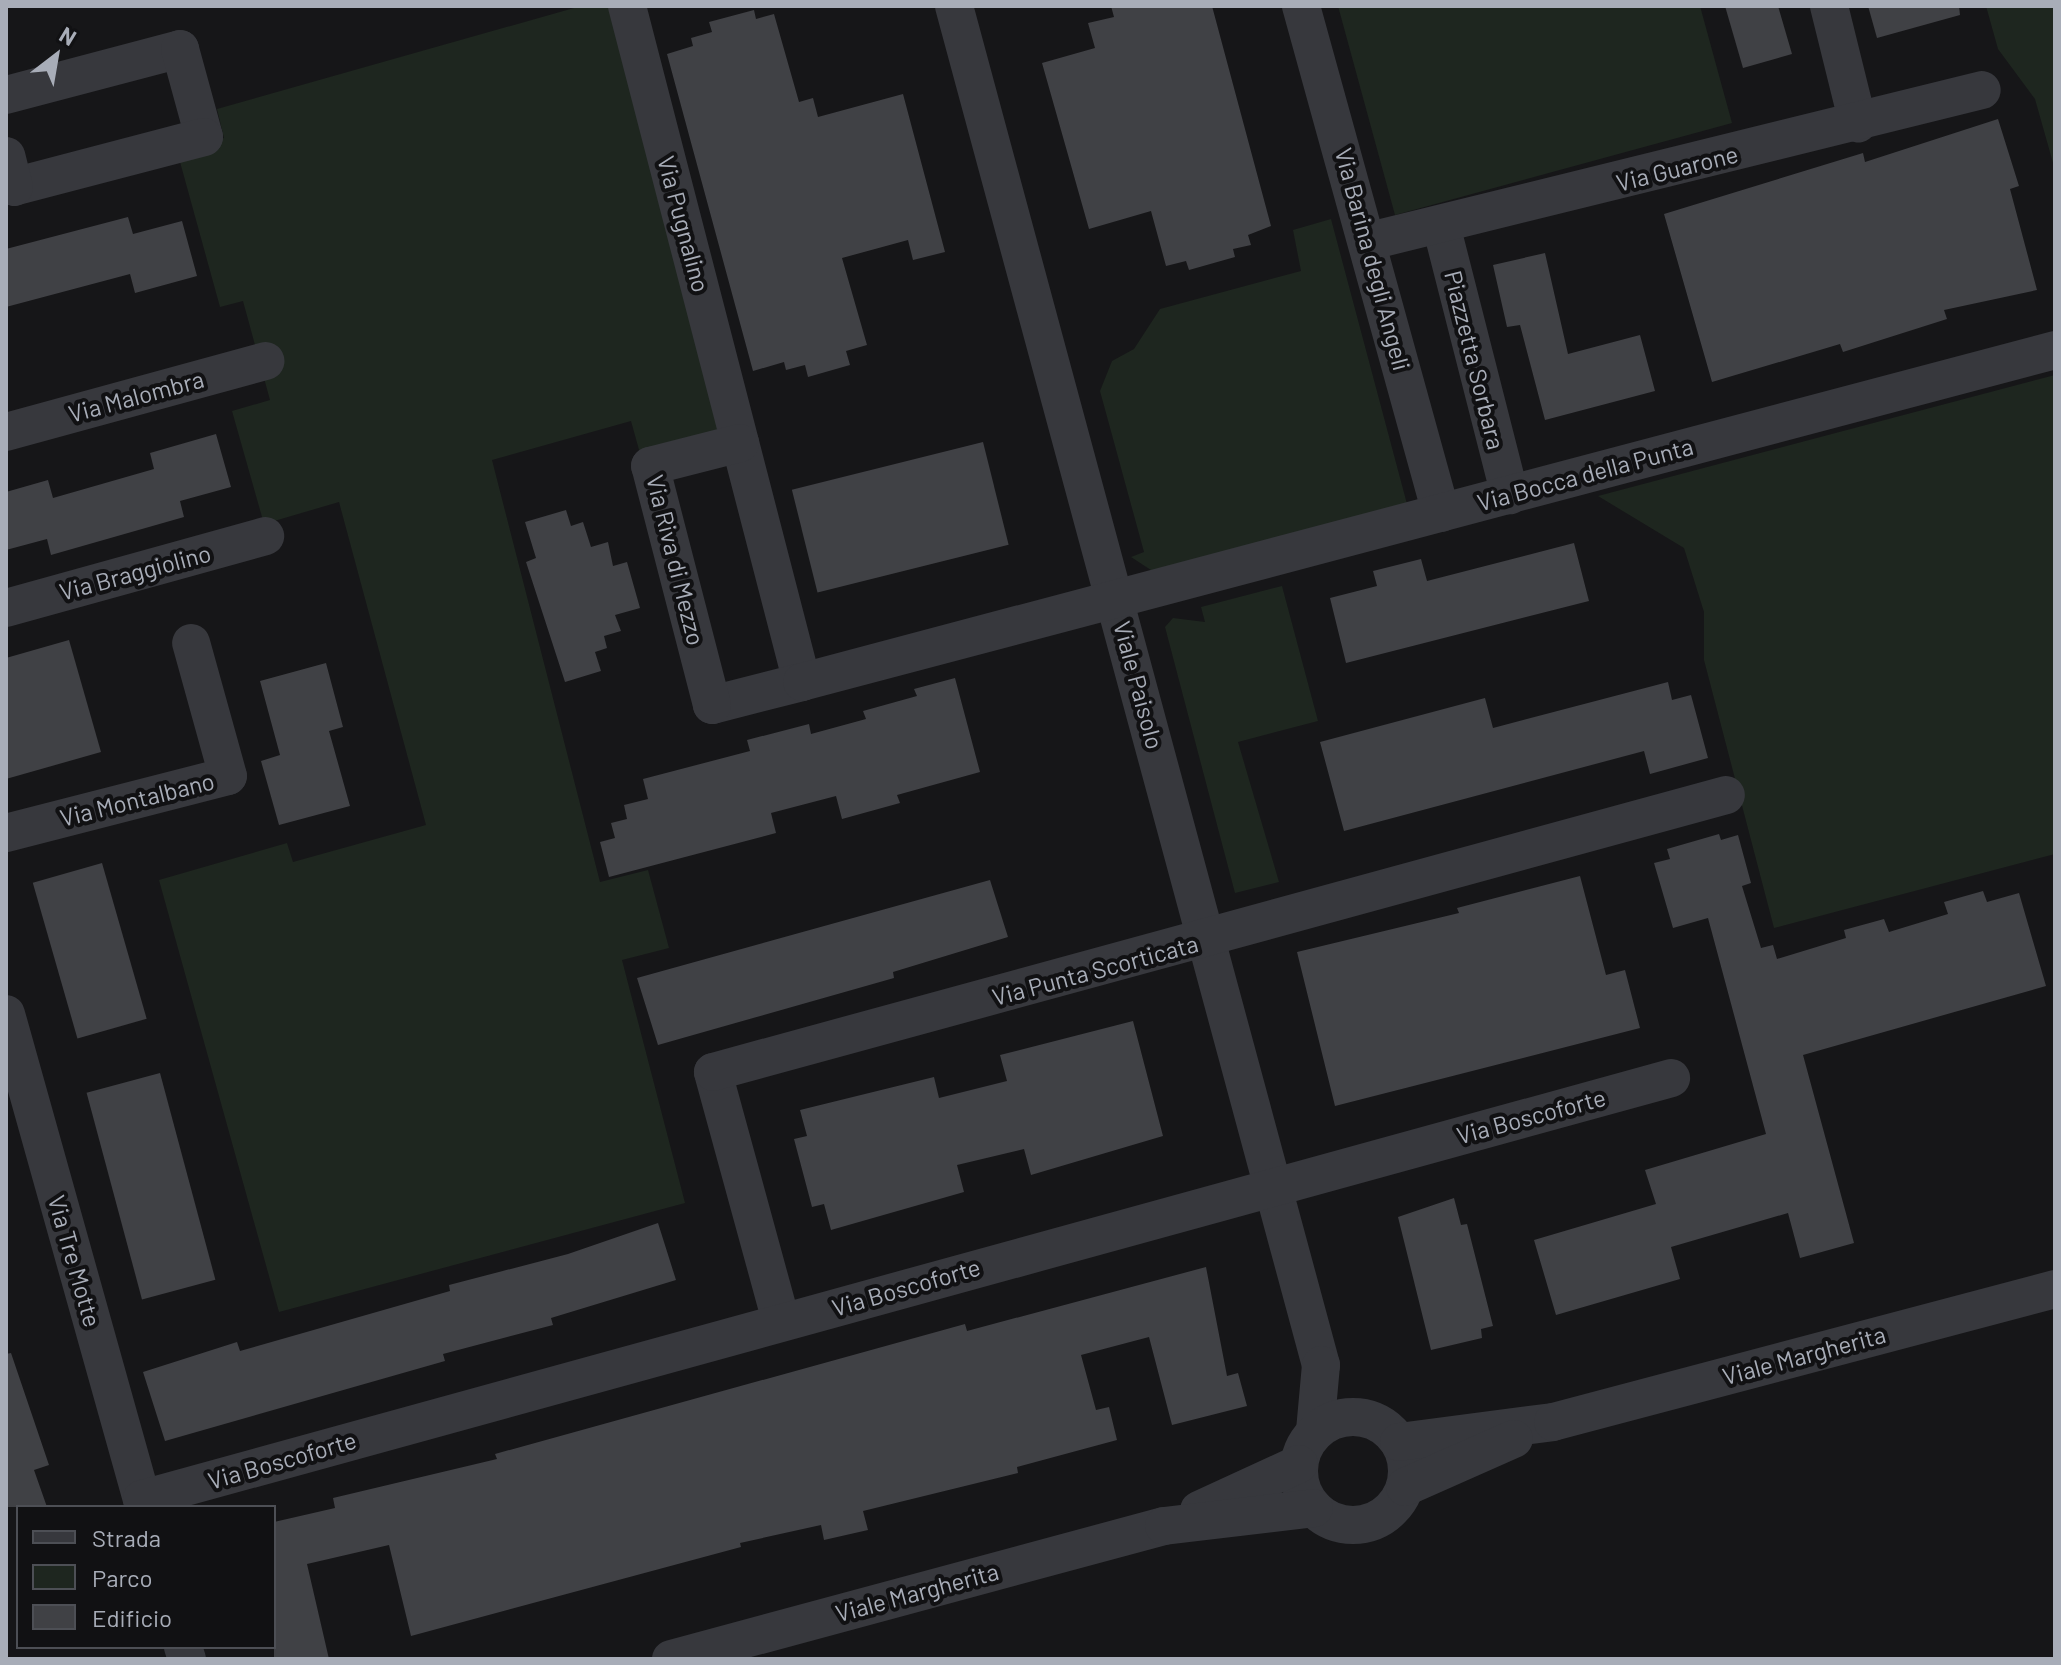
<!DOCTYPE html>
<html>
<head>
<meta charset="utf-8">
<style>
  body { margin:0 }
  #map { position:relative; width:2061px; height:1665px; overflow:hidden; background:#161618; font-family:Barlow,sans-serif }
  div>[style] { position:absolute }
  .green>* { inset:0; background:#1e261f }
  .building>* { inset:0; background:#404145; transform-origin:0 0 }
  .minor>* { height:38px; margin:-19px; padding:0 19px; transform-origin:19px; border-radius:19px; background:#37383d }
  .minor>.ring { margin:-19px; padding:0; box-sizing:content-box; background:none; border:38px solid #37383d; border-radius:50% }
  span { translate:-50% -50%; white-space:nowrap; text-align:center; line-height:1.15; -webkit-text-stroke:8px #111113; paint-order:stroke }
  .street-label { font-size:24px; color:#a8adb8 }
  .frame { position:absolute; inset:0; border:8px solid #a8adb8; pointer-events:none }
  .legend { position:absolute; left:16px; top:1505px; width:260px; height:144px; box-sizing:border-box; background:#111113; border:2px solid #4d4f55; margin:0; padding:10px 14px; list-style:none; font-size:24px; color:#a8adb8 }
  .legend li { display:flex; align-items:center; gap:16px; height:40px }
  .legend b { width:40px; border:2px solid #4d4f55 }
  .north { position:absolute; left:16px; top:16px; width:80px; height:80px; -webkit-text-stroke:6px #111113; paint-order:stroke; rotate:31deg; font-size:22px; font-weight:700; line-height:32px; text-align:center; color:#a8adb8 }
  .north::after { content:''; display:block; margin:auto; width:28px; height:36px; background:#a8adb8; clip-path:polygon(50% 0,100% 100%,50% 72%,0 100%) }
</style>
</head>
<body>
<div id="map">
  <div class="green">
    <i style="clip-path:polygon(581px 6px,622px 6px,734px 434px,641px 457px,631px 421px,492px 460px,600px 882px,648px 870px,669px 948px,622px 960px,685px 1203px,279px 1312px,159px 880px,287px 843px,293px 862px,426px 825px,339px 502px,264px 524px,232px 411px,270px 400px,243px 301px,220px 307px,177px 151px,224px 138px,217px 109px)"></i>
    <i style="clip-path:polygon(1338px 6px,1700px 6px,1732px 123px,1395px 215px)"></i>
    <i style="clip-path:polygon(1986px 6px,2055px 6px,2055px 170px,2035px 99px,1998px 49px)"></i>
    <i style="clip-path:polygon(1331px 219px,1407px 504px,1154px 572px,1131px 557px,1144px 552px,1100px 391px,1112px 361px,1134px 349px,1160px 309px,1301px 271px,1293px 230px)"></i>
    <i style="clip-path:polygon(2055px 375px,2055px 854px,1774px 928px,1704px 660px,1704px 612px,1684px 548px,1598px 496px)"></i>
    <i style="clip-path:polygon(1282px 586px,1318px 721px,1238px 742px,1279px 882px,1235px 893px,1165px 627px,1173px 618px,1205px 622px,1201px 607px)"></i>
  </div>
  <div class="building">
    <i style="clip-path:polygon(1111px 6px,1212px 6px,1271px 226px,1248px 235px,1251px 245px,1233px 249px,1235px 257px,1189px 270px,1186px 261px,1166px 266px,1151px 211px,1089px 229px,1042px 63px,1095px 48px,1088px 23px,1114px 17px)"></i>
    <i style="clip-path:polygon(1725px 6px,1778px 6px,1792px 54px,1743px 68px)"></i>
    <i style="clip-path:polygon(1868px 6px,1959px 6px,1960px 15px,1877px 38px)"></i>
    <i style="clip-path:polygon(754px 10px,756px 19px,774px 14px,799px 102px,813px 98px,818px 117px,903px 94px,945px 252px,913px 260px,908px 240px,842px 258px,867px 345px,846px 351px,850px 365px,808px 377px,805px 365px,786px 370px,784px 362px,753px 371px,667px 54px,693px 46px,691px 38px,712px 32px,709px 22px)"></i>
    <i style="clip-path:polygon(1998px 119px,2019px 186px,2010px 189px,2037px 290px,1944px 310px,1947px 319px,1843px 352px,1840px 344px,1712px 382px,1664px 214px,1863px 153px,1865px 162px)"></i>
    <i style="clip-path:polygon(128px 217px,133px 234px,182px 221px,197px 276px,135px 293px,130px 274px,6px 307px,6px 249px)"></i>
    <i style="clip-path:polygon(1545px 253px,1568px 354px,1640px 335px,1655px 391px,1545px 420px,1520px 325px,1507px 327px,1493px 265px)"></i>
    <i style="clip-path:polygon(216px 434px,231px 487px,180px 501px,184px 517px,51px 555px,47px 539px,6px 550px,6px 492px,48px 480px,53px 498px,154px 469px,150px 453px)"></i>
    <i style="left:983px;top:442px;width:106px;height:197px;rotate:76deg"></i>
    <i style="clip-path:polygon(566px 510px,571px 526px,583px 522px,591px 547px,608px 542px,613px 566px,627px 562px,640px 608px,615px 615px,621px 631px,604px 636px,607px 648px,595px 652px,601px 671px,565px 682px,526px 562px,536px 558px,525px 522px)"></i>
    <i style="clip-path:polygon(1574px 543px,1589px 601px,1346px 663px,1330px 598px,1377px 586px,1373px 571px,1421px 559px,1427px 581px)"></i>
    <i style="clip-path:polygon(69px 640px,101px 752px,6px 779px,6px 658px)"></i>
    <i style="clip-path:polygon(326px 663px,343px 727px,329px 731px,350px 806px,279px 825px,261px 761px,280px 755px,260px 681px)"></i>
    <i style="clip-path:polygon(955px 678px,980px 772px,897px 795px,900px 803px,842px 819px,836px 796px,771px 813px,776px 833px,609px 877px,600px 842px,615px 838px,611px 823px,627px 819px,624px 805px,648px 799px,643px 779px,750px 751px,747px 740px,809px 724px,811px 734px,866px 719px,863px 711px,917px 696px,914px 689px)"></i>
    <i style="clip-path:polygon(1668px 682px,1672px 700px,1691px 695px,1708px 758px,1650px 774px,1644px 751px,1344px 831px,1320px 742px,1485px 698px,1493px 728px)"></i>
    <i style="clip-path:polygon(1719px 834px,1721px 840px,1738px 835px,1751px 883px,1742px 886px,1761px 948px,1773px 945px,1777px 959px,1846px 938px,1844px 930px,1884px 919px,1889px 932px,1948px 914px,1944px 902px,1983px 891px,1987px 902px,2019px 893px,2046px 986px,1803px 1055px,1854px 1243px,1800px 1258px,1788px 1213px,1671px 1247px,1680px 1279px,1556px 1315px,1534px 1240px,1656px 1204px,1645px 1170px,1766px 1134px,1708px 918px,1673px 928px,1654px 863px,1670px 859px,1667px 849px)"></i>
    <i style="left:102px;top:863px;width:162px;height:72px;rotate:74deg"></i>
    <i style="clip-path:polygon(1580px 876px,1606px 975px,1625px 970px,1640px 1028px,1335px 1106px,1297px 952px,1459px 913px,1457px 908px)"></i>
    <i style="clip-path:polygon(990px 880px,1008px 937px,893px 972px,894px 978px,658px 1045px,637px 978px)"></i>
    <i style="clip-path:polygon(1133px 1021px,1163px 1136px,1031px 1175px,1024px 1149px,957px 1165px,964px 1192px,831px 1230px,824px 1204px,812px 1207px,794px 1139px,807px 1136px,800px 1110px,934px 1077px,939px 1098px,1007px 1081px,1000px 1055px)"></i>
    <i style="left:160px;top:1073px;width:214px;height:76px;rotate:75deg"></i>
    <i style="clip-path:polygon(1454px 1198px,1461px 1225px,1467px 1224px,1493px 1326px,1481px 1329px,1482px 1338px,1431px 1350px,1398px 1217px)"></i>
    <i style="clip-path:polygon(658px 1223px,676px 1280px,551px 1318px,553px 1325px,443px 1354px,445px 1361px,165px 1441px,143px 1372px,237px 1342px,240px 1351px,450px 1291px,449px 1285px,568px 1254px)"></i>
    <i style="clip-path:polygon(1206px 1267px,1227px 1376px,1238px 1373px,1247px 1406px,1172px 1425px,1149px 1337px,1081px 1355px,1096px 1410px,1109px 1407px,1117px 1440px,1017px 1467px,1018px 1473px,863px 1511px,868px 1530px,824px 1540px,821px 1525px,740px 1543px,741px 1547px,411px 1636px,389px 1545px,307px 1564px,329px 1659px,274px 1659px,274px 1522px,335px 1508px,333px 1498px,497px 1459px,495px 1454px,965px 1324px,967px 1331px)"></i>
    <i style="clip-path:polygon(11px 1353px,49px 1465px,34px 1470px,47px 1507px,6px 1507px,6px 1354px)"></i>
  </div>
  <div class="minor">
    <i style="left:627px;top:6px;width:698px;rotate:75.49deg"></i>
    <i style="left:802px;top:682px;width:93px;rotate:165.7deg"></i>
    <i style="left:712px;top:705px;width:247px;rotate:-104.5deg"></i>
    <i style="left:650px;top:466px;width:93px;rotate:-14.3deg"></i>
    <i style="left:954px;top:6px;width:1408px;rotate:74.89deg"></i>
    <i style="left:1321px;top:1365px;width:66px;rotate:95.2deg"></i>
    <i style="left:1301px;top:6px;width:526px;rotate:74.56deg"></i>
    <i style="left:1829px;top:6px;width:121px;rotate:76.1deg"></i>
    <i style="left:6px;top:95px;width:180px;rotate:-14.8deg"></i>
    <i style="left:180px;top:49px;width:91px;rotate:74.7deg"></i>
    <i style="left:204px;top:137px;width:196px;rotate:165.3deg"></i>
    <i style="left:14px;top:187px;width:32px;rotate:-104deg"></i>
    <i style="left:1441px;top:225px;width:279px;rotate:75.7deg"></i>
    <i style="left:1370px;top:241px;width:630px;rotate:-13.86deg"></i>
    <i style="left:6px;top:432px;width:269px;rotate:-15.3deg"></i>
    <i style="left:6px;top:608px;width:269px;rotate:-15.5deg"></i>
    <i style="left:802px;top:682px;width:1296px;rotate:-14.84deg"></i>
    <i style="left:6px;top:833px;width:229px;rotate:-14.4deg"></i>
    <i style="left:228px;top:776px;width:138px;rotate:-105.5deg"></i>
    <i style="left:6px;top:1014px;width:512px;rotate:74.36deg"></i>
    <i style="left:781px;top:1321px;width:258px;rotate:-105.3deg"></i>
    <i style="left:713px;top:1072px;width:1050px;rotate:-15.29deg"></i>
    <i class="ring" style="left:1299px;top:1417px;width:70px;height:70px"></i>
    <i style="left:1399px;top:1442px;width:155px;rotate:-7.4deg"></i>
    <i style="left:1553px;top:1422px;width:519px;rotate:-14.84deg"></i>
    <i style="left:1405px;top:1487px;width:119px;rotate:-23.8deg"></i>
    <i style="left:142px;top:1499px;width:1586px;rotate:-15.39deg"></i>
    <i style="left:1199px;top:1510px;width:110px;rotate:-24.7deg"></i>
    <i style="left:183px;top:1647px;width:13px;rotate:72deg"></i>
    <i style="left:671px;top:1659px;width:511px;rotate:-15.1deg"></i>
    <i style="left:1164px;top:1526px;width:151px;rotate:-6.8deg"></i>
  </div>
  <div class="street-label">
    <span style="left:1677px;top:168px;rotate:-14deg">Via Guarone</span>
    <span style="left:684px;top:224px;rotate:75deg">Via Pugnalino</span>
    <span style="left:1373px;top:259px;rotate:75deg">Via Barina degli Angeli</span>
    <span style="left:1475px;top:360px;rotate:76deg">Piazzetta Sorbara</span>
    <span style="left:136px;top:396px;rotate:-15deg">Via Malombra</span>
    <span style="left:1585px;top:474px;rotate:-15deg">Via Bocca della Punta</span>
    <span style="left:676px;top:560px;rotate:76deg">Via Riva di Mezzo</span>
    <span style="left:135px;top:572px;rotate:-15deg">Via Braggiolino</span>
    <span style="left:1139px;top:685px;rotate:75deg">Viale Paisolo</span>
    <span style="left:137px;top:799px;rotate:-14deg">Via Montalbano</span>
    <span style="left:1095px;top:970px;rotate:-15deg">Via Punta Scorticata</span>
    <span style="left:1531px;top:1116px;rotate:-15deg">Via Boscoforte</span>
    <span style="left:75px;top:1261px;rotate:74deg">Via Tre Motte</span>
    <span style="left:906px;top:1287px;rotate:-16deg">Via Boscoforte</span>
    <span style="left:1804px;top:1355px;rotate:-15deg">Viale Margherita</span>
    <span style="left:282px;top:1460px;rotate:-16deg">Via Boscoforte</span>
    <span style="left:917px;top:1592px;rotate:-15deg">Viale Margherita</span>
  </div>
  <div class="frame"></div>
  <ul class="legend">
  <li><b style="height:10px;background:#37383d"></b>Strada</li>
  <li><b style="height:22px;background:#1e261f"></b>Parco</li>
  <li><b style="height:22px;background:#404145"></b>Edificio</li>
  </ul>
  <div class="north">N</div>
</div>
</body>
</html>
